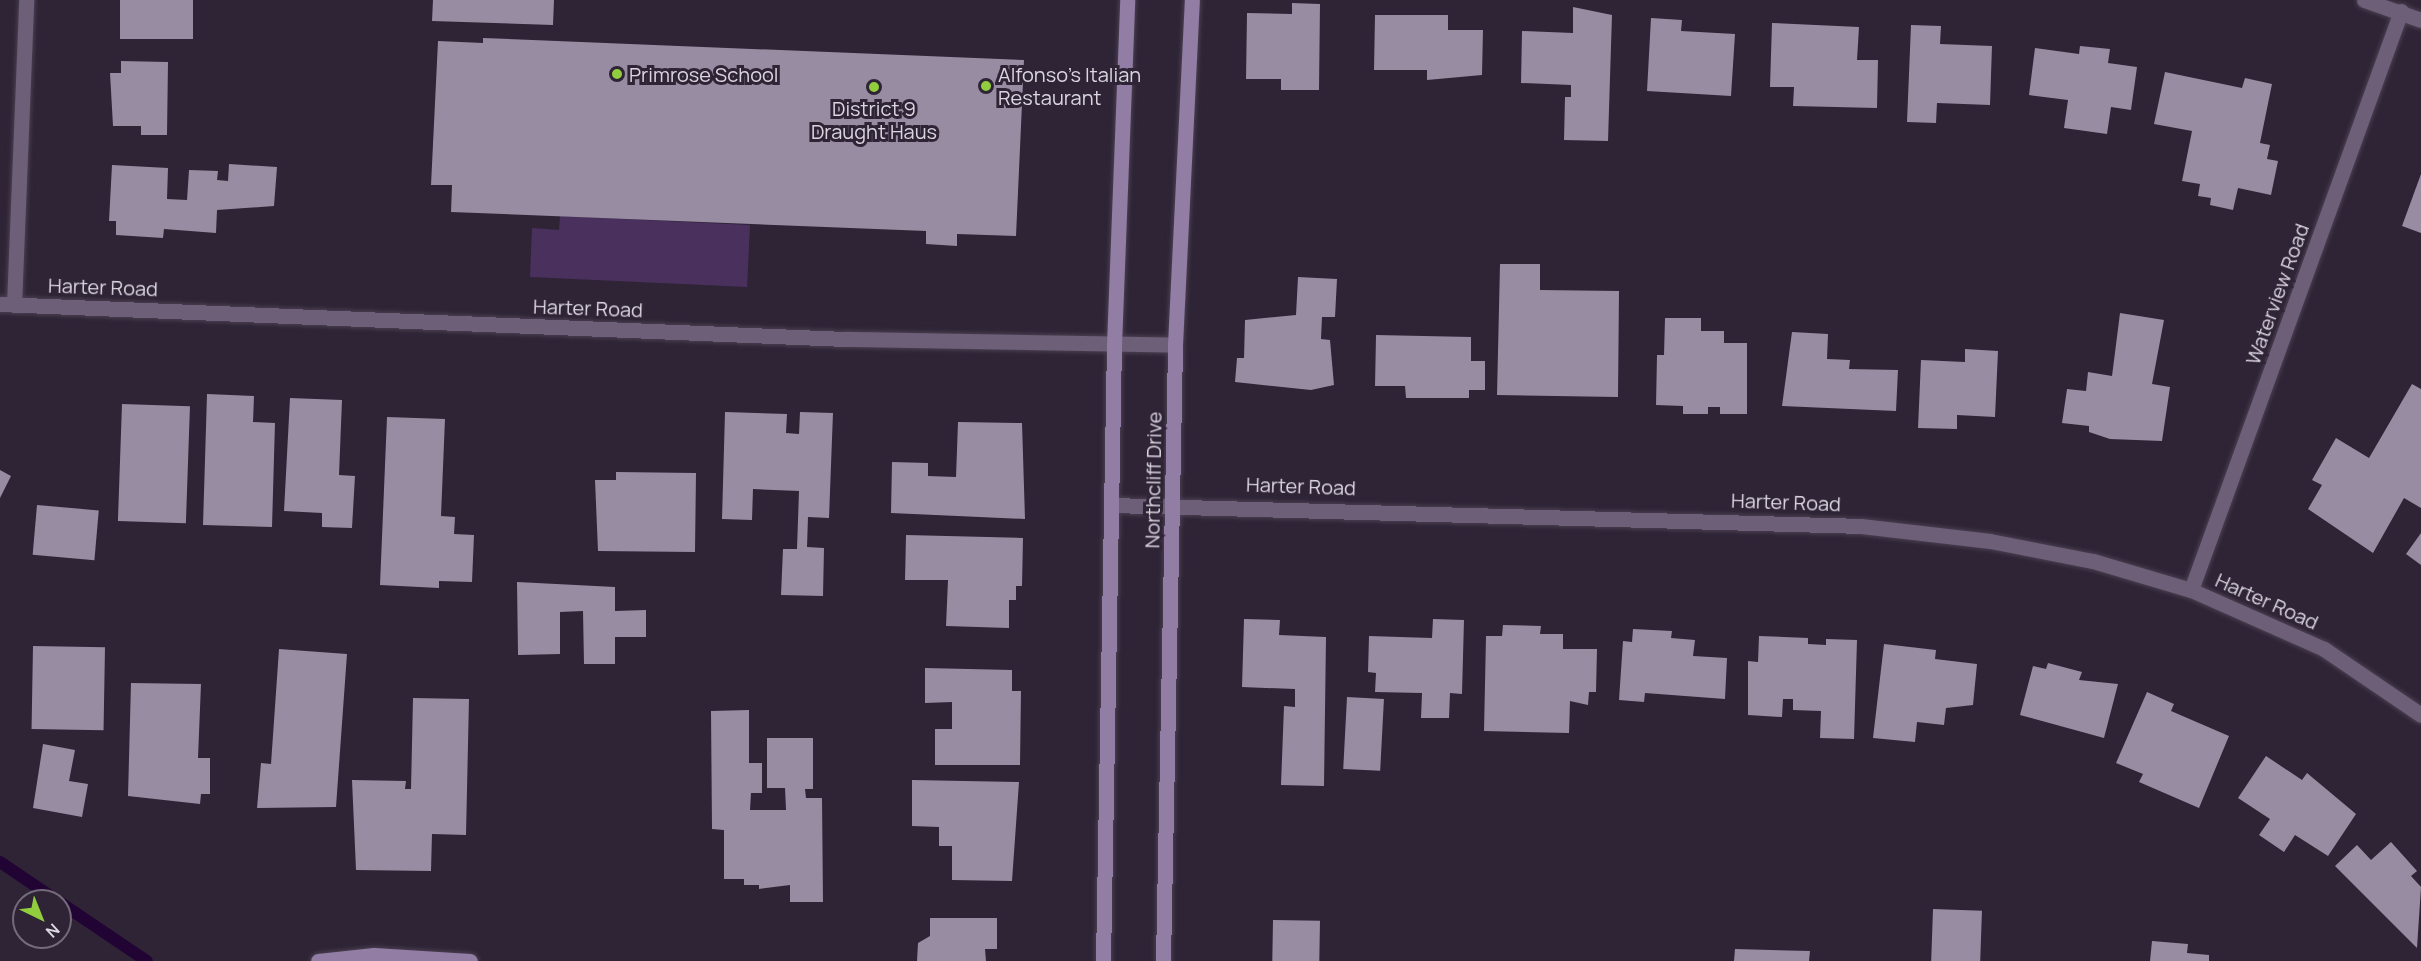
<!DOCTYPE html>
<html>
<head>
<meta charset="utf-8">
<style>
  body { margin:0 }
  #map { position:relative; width:2421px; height:961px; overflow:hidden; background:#2e2436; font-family:Manrope,sans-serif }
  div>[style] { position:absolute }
  .green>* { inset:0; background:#4a305d }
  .stream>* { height:12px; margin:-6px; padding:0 6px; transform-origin:6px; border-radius:6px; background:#220434 }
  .building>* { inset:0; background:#988ca2; transform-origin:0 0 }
  .roads { filter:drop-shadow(0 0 2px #4a4051) drop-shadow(0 0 2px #4a4051) }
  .street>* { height:15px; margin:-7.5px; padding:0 7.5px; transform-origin:7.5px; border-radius:7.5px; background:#6c5f77 }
  .secondary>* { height:15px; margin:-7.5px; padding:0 7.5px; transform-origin:7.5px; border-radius:7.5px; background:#927da4 }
  .dots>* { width:16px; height:16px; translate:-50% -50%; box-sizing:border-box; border:3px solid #2e2436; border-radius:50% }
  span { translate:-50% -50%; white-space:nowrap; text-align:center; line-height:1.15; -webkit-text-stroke:6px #2e2436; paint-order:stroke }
  .poi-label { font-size:20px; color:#dbd5e0 }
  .left { translate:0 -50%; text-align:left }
  .street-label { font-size:20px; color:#dbd5e0 }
  .north { position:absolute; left:12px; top:889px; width:60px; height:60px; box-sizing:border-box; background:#2e2436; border:2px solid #736b7a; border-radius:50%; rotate:137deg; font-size:16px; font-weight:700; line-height:24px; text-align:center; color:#dbd5e0 }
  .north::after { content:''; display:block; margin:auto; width:21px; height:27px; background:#92cd3e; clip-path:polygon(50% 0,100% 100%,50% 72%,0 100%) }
</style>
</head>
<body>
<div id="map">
  <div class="green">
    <i style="clip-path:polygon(560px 216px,750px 225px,747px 287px,530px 277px,532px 228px,559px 230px)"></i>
  </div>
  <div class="stream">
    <i style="left:0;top:862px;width:177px;rotate:34deg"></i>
  </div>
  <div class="building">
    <i style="left:120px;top:0;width:73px;height:39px"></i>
    <i style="clip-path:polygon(433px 0,554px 0,553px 25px,432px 21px)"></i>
    <i style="clip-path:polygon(1292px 3px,1320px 4px,1319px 90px,1281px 90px,1281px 79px,1246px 79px,1247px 13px,1292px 14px)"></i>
    <i style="clip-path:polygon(1573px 7px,1612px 15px,1608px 141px,1564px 140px,1565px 97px,1571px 97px,1571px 85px,1521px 83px,1522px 31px,1573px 33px)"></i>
    <i style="clip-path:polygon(1375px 15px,1448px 15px,1448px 30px,1483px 30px,1482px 75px,1427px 80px,1427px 70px,1374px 70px)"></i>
    <i style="clip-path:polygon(1651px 18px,1682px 20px,1681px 31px,1735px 34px,1731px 96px,1647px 91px)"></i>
    <i style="clip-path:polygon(1772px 23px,1859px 27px,1857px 60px,1878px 60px,1877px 108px,1793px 106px,1794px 87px,1770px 87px)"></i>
    <i style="clip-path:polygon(1911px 25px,1941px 26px,1940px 44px,1992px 46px,1990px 105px,1937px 103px,1936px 123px,1907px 122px)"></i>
    <i style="clip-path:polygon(483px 38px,1024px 60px,1016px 236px,957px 234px,957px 246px,926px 244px,926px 231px,451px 212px,452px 185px,431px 185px,438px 41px,483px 43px)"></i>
    <i style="clip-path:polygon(2080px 46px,2110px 49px,2108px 63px,2137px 67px,2131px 110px,2111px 107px,2107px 134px,2064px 128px,2068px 100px,2029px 95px,2035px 48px,2079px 54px)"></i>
    <i style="clip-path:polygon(121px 61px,168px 62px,167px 135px,141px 135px,141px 126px,113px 126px,110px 73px,121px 73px)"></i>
    <i style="clip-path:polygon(2165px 72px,2242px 88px,2245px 78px,2272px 84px,2260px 143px,2270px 145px,2267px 159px,2278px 161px,2271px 195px,2238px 188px,2233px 210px,2210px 205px,2211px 198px,2198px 196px,2200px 184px,2182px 181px,2192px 131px,2154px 124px)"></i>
    <i style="clip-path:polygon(229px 164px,277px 167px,274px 206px,217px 210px,216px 233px,164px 229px,163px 238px,116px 235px,116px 221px,109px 221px,112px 165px,168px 168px,167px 199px,187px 200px,189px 170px,218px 171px,217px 180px,228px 181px)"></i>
    <i style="clip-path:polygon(2421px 174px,2421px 233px,2402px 226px)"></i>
    <i style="clip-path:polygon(1500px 264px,1540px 264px,1540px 290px,1619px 291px,1618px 397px,1497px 395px)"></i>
    <i style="clip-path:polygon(1298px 277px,1337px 279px,1335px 317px,1322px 317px,1321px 339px,1330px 340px,1334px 385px,1311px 390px,1235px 382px,1237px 358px,1244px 358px,1245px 320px,1296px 315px)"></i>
    <i style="clip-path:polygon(2120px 313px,2164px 320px,2152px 384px,2170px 387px,2162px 441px,2110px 439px,2089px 432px,2089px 426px,2062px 423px,2067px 389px,2086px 391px,2088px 372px,2112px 376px)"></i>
    <i style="clip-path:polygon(1665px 318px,1701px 318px,1701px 331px,1724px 331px,1724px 343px,1747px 343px,1747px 414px,1720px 414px,1720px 407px,1708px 407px,1708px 414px,1683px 414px,1683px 406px,1656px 405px,1657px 355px,1664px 355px)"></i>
    <i style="clip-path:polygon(1792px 332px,1828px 334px,1827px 359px,1850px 360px,1849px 369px,1898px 370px,1896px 411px,1782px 406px)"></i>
    <i style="clip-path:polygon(1376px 335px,1471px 337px,1471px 361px,1485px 361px,1485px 390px,1469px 390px,1469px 398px,1406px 398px,1405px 386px,1375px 386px)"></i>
    <i style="clip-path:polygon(1965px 349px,1998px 351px,1995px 417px,1957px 415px,1957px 429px,1918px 428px,1921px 360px,1965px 362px)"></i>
    <i style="clip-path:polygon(2412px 384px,2421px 389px,2421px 508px,2404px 498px,2373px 553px,2308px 509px,2322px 485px,2312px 480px,2336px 438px,2369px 458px)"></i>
    <i style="clip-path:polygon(207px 394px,254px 396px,253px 422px,275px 423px,272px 527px,203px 525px)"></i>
    <i style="clip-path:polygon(290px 398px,342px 400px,339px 475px,355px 476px,352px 528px,322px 527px,322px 513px,284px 511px)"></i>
    <i style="left:122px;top:404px;width:68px;height:117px;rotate:2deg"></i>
    <i style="clip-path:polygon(725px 412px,787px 414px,786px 433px,799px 434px,800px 412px,833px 413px,829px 518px,808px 517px,807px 547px,824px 548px,823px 596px,781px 595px,783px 549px,797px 549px,799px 491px,753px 489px,752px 520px,722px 519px)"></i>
    <i style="clip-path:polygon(387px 417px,445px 419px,441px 516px,455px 517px,454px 534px,474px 535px,472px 582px,439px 581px,439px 588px,380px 585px)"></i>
    <i style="clip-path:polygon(958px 422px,1022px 423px,1025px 519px,891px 513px,892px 462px,928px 463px,928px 476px,956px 477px)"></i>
    <i style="clip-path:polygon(0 470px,11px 476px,0 498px)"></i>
    <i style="clip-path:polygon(616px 472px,696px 473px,695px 552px,598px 551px,595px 480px,616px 480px)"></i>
    <i style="left:37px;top:505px;width:62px;height:50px;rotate:5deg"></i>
    <i style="clip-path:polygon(2421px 533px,2421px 565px,2406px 554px)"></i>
    <i style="clip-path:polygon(906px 535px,1023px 538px,1022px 586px,1016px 586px,1016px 600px,1009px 600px,1009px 628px,946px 626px,948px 580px,905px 580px)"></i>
    <i style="clip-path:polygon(517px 582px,615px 587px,615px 611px,646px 610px,646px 637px,615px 637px,615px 664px,584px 664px,583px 611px,560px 612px,560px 654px,518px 655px)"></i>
    <i style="clip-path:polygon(1244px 619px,1280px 620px,1279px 635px,1326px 637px,1324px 786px,1281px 785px,1284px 706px,1295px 707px,1295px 689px,1242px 687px)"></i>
    <i style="clip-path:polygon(1433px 619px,1464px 620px,1462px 694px,1450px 693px,1449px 718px,1421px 718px,1422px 693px,1375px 692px,1376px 673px,1368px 672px,1369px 636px,1432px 638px)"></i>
    <i style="clip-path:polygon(1503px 625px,1541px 626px,1540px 634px,1563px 634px,1563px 649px,1597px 649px,1596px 692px,1589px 692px,1588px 705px,1570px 701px,1569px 733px,1484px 731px,1486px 636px,1502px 636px)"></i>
    <i style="clip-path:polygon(1633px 629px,1672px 631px,1671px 638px,1695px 640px,1693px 656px,1727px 658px,1725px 699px,1645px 693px,1644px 702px,1619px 700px,1623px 641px,1632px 642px)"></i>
    <i style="clip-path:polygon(1759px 636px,1808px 638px,1808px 644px,1826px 645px,1826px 639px,1857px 640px,1854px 739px,1820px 738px,1821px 711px,1793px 710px,1793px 699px,1783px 699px,1782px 717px,1748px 715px,1748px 661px,1758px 662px)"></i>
    <i style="clip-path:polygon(1884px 644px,1936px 650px,1935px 659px,1977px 664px,1973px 705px,1946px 708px,1944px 725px,1917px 722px,1915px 742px,1873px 738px)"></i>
    <i style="left:33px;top:646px;width:72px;height:83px;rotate:1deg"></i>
    <i style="clip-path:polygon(279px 649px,347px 654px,336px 807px,257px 808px,261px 763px,271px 764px)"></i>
    <i style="clip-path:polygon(2048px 663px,2082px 672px,2079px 680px,2118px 684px,2104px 738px,2020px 715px,2033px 666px,2046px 669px)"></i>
    <i style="clip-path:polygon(925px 668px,1012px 670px,1012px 691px,1021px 691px,1020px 765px,935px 765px,935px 729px,952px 729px,952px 702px,925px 703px)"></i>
    <i style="clip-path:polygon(131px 683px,201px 684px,198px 758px,210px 758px,210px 794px,201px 794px,200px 804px,128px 796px)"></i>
    <i style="clip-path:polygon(2147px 692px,2174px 704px,2171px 711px,2229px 736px,2199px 808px,2139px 782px,2143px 774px,2116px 763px)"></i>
    <i style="left:1347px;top:697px;width:37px;height:72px;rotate:3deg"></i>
    <i style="clip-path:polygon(413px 698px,469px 699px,466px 835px,432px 834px,431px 871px,356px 870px,352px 780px,406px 781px,405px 789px,411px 789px)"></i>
    <i style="clip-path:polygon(749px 710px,749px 763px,762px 763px,762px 793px,751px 793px,750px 810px,786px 810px,785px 788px,767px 788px,767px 738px,813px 738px,813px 789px,805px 789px,806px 798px,822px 798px,823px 902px,790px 902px,790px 885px,759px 889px,759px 885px,744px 885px,744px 879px,724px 879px,724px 830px,712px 829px,711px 711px)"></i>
    <i style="clip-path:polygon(43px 744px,75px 750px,69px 781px,88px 784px,82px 817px,33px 808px)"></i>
    <i style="clip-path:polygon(2266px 756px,2302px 780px,2307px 773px,2356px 814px,2328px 856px,2295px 835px,2284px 852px,2259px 835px,2270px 819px,2238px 798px)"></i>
    <i style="clip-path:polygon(912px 780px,1019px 782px,1012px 881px,952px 880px,952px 846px,939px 846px,939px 827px,912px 826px)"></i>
    <i style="clip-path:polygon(2391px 842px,2417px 871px,2411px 876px,2421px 887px,2417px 948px,2335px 866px,2357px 845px,2371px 860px)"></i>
    <i style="left:1933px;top:909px;width:49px;height:52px;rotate:2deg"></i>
    <i style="clip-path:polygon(930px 918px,997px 918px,997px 949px,985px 949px,986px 961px,917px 961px,918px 943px,930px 936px)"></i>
    <i style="left:1273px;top:920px;width:47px;height:41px;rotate:1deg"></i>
    <i style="clip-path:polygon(2152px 941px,2188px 944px,2187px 953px,2209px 955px,2209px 961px,2150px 961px)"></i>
    <i style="clip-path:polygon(1735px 949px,1810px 951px,1809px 961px,1734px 961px)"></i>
  </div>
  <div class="roads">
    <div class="street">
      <i style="left:2364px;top:0;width:60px;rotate:19.3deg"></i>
      <i style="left:0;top:304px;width:848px;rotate:2.37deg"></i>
      <i style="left:847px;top:339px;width:328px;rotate:1deg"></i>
      <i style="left:14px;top:305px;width:305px;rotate:-87.7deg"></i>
      <i style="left:1111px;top:505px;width:750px;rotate:1.6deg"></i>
      <i style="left:1861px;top:526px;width:130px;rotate:6.6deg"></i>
      <i style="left:1990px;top:541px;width:105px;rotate:11deg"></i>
      <i style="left:2093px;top:561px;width:102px;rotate:16.5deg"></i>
      <i style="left:2191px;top:590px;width:145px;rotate:23.9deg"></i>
      <i style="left:2324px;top:649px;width:117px;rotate:34.2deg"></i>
      <i style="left:2191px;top:590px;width:616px;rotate:-70.06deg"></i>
    </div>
    <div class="secondary">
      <i style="left:318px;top:961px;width:56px;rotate:-6.1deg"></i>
      <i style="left:374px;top:955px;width:96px;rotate:3.6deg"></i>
      <i style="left:1103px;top:961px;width:616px;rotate:-88.98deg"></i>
      <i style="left:1114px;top:345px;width:345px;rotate:-87.8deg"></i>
      <i style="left:1163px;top:961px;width:616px;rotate:-88.88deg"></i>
      <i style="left:1175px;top:345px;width:345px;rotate:-87.2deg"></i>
    </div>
  </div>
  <div class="dots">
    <i style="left:617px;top:74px;background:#92cd3e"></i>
    <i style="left:986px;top:86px;background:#92cd3e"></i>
    <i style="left:874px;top:87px;background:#92cd3e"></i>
  </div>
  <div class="poi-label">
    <span class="left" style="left:629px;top:74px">Primrose School</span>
    <span class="left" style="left:998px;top:86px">Alfonso's Italian<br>Restaurant</span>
    <span style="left:874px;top:120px">District 9<br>Draught Haus</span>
  </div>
  <div class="street-label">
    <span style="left:103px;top:287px;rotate:2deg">Harter Road</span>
    <span style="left:2277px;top:294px;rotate:-70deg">Waterview Road</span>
    <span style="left:588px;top:308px;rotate:2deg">Harter Road</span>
    <span style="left:1153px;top:480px;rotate:-89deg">Northcliff Drive</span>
    <span style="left:1301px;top:486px;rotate:2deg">Harter Road</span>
    <span style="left:1786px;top:502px;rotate:2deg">Harter Road</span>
    <span style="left:2267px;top:601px;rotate:24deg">Harter Road</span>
  </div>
  <div class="north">N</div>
</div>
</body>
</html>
